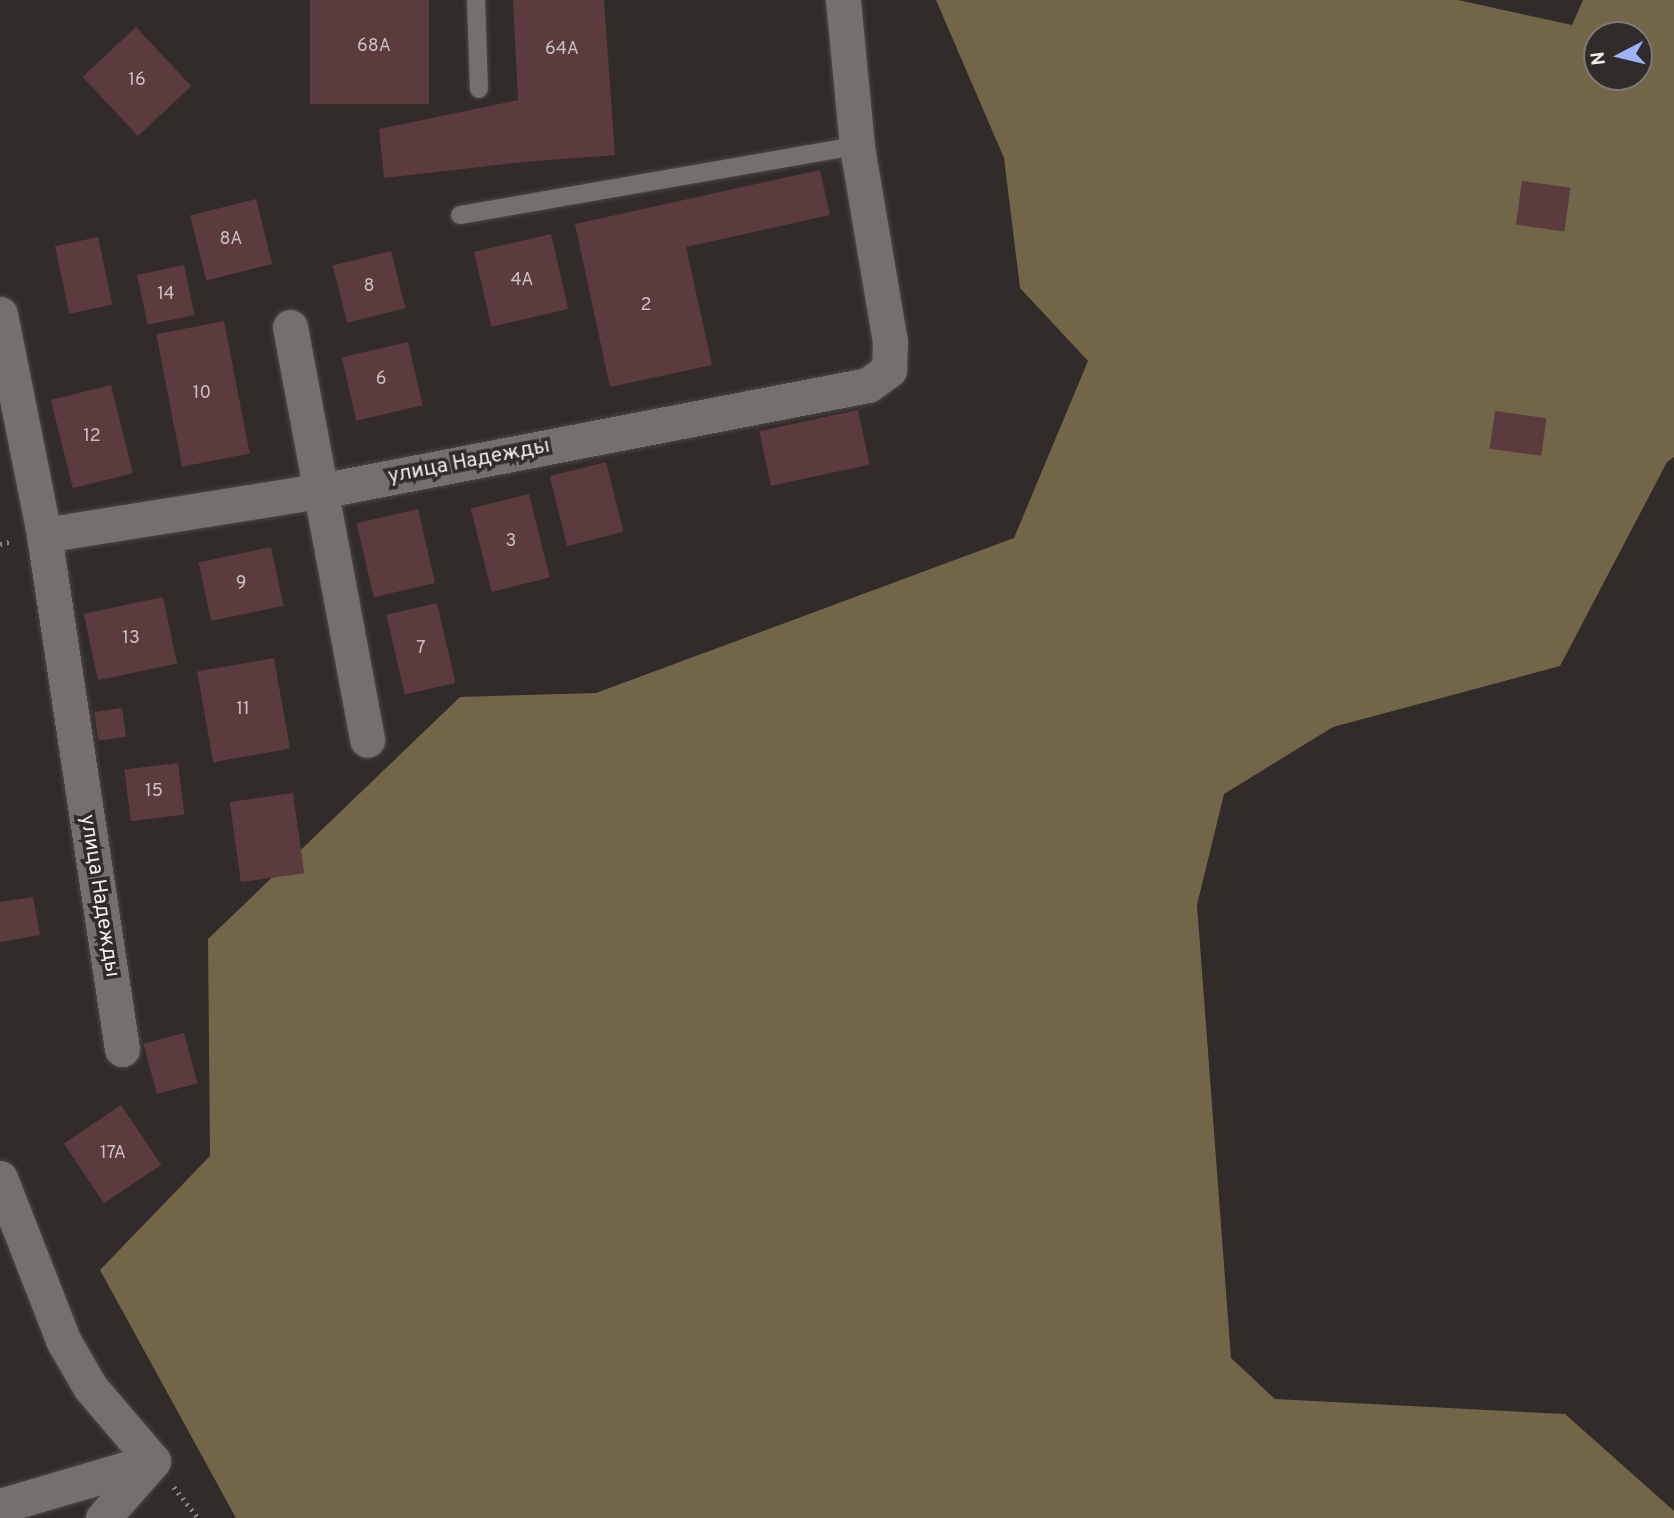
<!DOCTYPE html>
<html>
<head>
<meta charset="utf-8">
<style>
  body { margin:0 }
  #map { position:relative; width:1674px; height:1518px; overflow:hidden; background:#312b2a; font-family:Overpass,sans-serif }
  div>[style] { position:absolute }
  .forest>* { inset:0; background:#726648 }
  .building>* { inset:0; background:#5c3b3e; transform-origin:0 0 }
  .path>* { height:4.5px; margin-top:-2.25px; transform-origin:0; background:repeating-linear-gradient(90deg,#8a8584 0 2px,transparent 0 7px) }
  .roads { filter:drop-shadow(0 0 2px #4c4847) drop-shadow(0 0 2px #4c4847) }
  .service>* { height:18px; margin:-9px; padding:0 9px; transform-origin:9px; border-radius:9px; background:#756f6d }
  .minor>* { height:35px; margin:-17.5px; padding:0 17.5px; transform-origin:17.5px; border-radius:17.5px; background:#756f6d }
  span { translate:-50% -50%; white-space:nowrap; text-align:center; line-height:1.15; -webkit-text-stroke:7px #312b2a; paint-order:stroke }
  .number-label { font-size:18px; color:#ccc1c1 }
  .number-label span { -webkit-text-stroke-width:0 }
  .street-label { font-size:21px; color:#f1eeed }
  .north { position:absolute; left:1583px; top:21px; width:70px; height:70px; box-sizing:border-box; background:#312b2a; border:2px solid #7e7978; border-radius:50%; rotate:263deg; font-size:19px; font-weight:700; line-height:28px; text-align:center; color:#f1eeed }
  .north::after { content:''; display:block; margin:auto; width:24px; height:32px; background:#9cb4fd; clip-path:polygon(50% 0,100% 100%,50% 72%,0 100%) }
</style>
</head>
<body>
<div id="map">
  <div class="forest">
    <i style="clip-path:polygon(evenodd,936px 0,1458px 0,1572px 25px,1583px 0,1674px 0,1674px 457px,1667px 462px,1560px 666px,1333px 727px,1224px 794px,1197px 905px,1231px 1358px,1275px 1399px,1565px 1414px,1674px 1511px,1674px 1518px,236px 1518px,100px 1270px,210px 1156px,208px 939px,460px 697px,596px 693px,1014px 538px,1088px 361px,1020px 288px,1004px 158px,936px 0,1597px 35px,1639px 35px,1639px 77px,1597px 77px,1597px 35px)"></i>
  </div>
  <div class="building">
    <i style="left:310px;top:0;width:119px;height:104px"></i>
    <i style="clip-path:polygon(513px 0,604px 0,615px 155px,524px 162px,384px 178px,379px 129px,518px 100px)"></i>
    <i style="left:136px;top:27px;width:81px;height:73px;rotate:47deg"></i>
    <i style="clip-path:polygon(820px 170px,830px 215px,686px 247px,712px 365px,610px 387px,575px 224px)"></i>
    <i style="left:1522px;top:181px;width:49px;height:44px;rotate:8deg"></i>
    <i style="left:256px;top:199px;width:67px;height:68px;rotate:76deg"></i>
    <i style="left:551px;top:234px;width:77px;height:79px;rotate:77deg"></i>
    <i style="left:98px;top:237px;width:69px;height:44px;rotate:78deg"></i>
    <i style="left:391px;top:251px;width:59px;height:60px;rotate:76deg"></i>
    <i style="left:184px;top:265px;width:51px;height:48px;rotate:78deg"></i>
    <i style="left:224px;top:321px;width:135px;height:69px;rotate:79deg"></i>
    <i style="left:408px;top:342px;width:65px;height:68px;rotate:77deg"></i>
    <i style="left:111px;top:385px;width:91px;height:62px;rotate:76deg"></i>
    <i style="left:858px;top:410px;width:56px;height:101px;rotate:78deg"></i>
    <i style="left:1495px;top:411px;width:52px;height:38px;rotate:8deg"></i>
    <i style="left:606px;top:462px;width:72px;height:58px;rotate:76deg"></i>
    <i style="left:529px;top:494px;width:86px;height:60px;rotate:76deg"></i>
    <i style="left:418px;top:509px;width:76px;height:63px;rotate:77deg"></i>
    <i style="left:271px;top:547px;width:60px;height:74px;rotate:78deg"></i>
    <i style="left:163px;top:597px;width:68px;height:81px;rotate:78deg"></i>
    <i style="left:437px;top:603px;width:82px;height:52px;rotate:77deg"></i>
    <i style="left:274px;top:658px;width:92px;height:78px;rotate:80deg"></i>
    <i style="left:122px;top:708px;width:29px;height:28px;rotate:82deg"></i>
    <i style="left:178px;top:763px;width:52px;height:54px;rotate:83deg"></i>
    <i style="left:293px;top:793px;width:81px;height:64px;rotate:82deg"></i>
    <i style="clip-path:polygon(33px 897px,40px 935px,0 942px,0 902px)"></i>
    <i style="left:184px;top:1033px;width:52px;height:42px;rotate:75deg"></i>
    <i style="left:121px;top:1105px;width:72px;height:69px;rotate:56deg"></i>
  </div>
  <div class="path">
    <i style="left:0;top:544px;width:13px;rotate:-13deg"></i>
    <i style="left:174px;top:1487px;width:39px;rotate:52deg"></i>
  </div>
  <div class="roads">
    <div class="service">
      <i style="left:476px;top:0;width:89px;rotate:88.1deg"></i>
      <i style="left:460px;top:215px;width:403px;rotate:-9.9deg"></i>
    </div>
    <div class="minor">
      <i style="left:0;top:314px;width:225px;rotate:78.7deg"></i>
      <i style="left:44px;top:535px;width:520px;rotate:81.37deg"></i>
      <i style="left:290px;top:327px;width:420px;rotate:79.4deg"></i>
      <i style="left:44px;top:535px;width:279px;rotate:-9.1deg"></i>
      <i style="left:320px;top:491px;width:558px;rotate:-10.95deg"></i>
      <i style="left:868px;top:385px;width:26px;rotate:-36deg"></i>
      <i style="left:889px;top:370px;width:28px;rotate:-88deg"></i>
      <i style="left:890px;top:342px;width:199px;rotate:-99.6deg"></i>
      <i style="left:857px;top:146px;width:147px;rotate:-95.5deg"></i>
      <i style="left:0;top:1178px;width:174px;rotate:68.7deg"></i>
      <i style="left:63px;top:1340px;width:54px;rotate:60.1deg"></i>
      <i style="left:90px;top:1387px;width:97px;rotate:49.6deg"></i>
      <i style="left:0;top:1506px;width:159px;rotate:-16.4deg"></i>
      <i style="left:103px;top:1518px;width:76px;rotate:-48.7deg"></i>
    </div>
  </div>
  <div class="number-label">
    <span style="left:374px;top:47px">68А</span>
    <span style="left:562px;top:50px">64А</span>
    <span style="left:137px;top:81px">16</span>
    <span style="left:231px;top:240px">8А</span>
    <span style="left:522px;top:281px">4А</span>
    <span style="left:369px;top:287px">8</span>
    <span style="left:166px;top:295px">14</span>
    <span style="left:646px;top:306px">2</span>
    <span style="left:381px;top:380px">6</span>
    <span style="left:202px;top:394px">10</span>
    <span style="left:92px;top:437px">12</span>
    <span style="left:511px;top:542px">3</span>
    <span style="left:241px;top:584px">9</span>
    <span style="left:131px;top:639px">13</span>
    <span style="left:421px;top:649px">7</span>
    <span style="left:243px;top:710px">11</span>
    <span style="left:154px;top:792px">15</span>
    <span style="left:113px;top:1154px">17А</span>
  </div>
  <div class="street-label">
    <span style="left:469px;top:462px;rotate:-11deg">улица Надежды</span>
    <span style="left:99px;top:896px;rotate:81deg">улица Надежды</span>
  </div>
  <div class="north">N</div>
</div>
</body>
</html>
